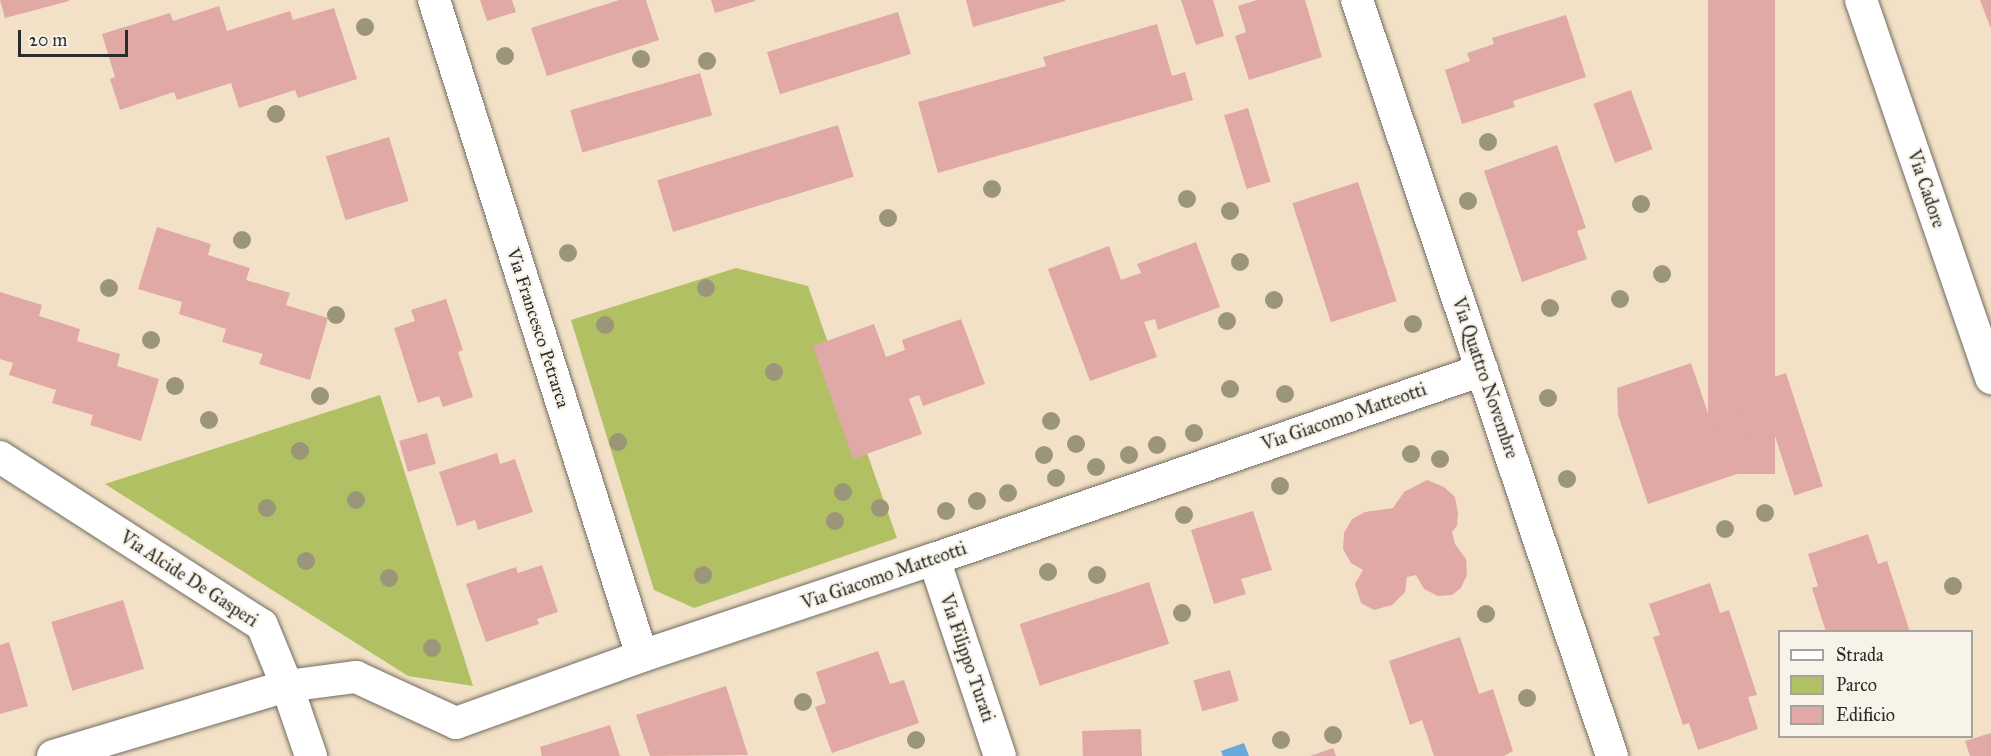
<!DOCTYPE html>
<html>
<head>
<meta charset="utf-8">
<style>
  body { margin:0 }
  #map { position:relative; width:1991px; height:756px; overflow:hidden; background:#f2e1c6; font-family:"IM FELL Great Primer",serif }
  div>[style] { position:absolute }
  .green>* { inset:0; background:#b0c062 }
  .water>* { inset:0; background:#69a9dc }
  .building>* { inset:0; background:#e1a9a5; transform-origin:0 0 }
  .roads { filter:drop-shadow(0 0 2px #716b61) drop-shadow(0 0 2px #716b61) }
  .street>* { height:32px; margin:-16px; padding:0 16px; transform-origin:16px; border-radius:16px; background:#fff }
  .trees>* { width:18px; height:18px; margin:-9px; border-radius:50%; background:#9b967a }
  span { translate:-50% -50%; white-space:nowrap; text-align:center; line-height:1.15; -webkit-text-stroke:4.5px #f7f3e8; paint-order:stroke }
  .street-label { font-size:18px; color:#2b2b2b }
  .legend { position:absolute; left:1778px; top:630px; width:195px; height:108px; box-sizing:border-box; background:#f7f3e8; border:2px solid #a5a39c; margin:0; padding:8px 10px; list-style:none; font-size:18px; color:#2b2b2b }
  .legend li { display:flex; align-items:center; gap:12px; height:30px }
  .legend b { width:30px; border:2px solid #a5a39c }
  .scale { position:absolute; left:18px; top:30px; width:110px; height:27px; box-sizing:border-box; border:3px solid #2b2b2b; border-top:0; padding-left:8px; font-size:18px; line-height:21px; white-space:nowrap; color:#2b2b2b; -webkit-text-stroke:4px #f7f3e8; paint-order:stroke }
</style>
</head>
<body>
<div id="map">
  <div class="green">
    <i style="clip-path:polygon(736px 268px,808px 286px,897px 538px,694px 608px,654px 590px,571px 320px)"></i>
    <i style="clip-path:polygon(380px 395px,473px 686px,408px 676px,105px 484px)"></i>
  </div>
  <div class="water">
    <i style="clip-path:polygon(1244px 743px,1249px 756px,1223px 756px,1221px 751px)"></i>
  </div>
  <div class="building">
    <i style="clip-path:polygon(0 0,69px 0,69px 1px,5px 18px)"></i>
    <i style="clip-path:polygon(480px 0,512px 0,516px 12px,487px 21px)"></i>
    <i style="clip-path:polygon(619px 0,646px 0,659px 40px,547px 76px,531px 28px)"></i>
    <i style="clip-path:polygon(711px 0,755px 0,755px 1px,715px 13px)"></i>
    <i style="clip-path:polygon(966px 0,1065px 0,1065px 1px,973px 27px)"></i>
    <i style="clip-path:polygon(1181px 0,1213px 0,1224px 36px,1196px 45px)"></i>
    <i style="clip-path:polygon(1257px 0,1305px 0,1322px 57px,1249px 80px,1235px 36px,1246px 32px,1238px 6px)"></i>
    <i style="left:1708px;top:0;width:67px;height:474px"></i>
    <i style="clip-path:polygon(1980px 0,1991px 0,1991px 29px)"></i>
    <i style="clip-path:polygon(219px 6px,227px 31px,290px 11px,293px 20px,334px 8px,357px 79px,298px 98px,295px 90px,239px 108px,231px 83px,177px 100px,174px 92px,120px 110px,110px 79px,115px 77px,102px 34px,170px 13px,173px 21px)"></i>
    <i style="left:898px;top:12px;width:44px;height:137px;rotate:73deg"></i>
    <i style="clip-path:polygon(1566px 15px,1586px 77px,1513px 101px,1515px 107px,1462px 124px,1445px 70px,1470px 61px,1467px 53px,1494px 44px,1492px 38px)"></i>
    <i style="clip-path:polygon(1157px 24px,1172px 76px,1185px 72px,1193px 100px,938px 173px,918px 102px,1046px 66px,1043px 57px)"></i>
    <i style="left:700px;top:73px;width:44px;height:135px;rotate:74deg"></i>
    <i style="left:1631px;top:90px;width:63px;height:40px;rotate:70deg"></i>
    <i style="left:1248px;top:108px;width:77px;height:25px;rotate:73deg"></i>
    <i style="left:838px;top:125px;width:54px;height:189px;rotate:73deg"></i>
    <i style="left:389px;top:137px;width:67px;height:66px;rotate:73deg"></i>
    <i style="clip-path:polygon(1557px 145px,1586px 228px,1577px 231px,1587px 259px,1522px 282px,1484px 171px)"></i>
    <i style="left:1358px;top:182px;width:125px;height:69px;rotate:72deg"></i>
    <i style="clip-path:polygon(157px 227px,211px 244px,208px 255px,250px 268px,246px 280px,290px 293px,286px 305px,328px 318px,310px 380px,259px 364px,263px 354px,222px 342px,226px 329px,179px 314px,182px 302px,138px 289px)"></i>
    <i style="clip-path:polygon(1196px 242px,1220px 307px,1158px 330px,1155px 319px,1144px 322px,1157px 357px,1090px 381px,1048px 269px,1109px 246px,1121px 280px,1141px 273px,1137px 264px)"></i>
    <i style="clip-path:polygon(0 292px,42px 305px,39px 316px,80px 329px,77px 341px,120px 354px,117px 366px,159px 379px,141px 441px,90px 425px,93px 415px,52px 403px,56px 390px,9px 375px,13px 363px,0 359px)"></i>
    <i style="clip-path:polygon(446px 299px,463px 350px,458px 352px,473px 397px,443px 407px,439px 396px,418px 403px,394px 328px,415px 321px,411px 310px)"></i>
    <i style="clip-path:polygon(961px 319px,985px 384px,923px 406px,919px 395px,909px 399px,922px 434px,853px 459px,813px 346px,874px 324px,886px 357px,905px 350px,902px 340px)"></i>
    <i style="clip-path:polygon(1691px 363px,1712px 425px,1741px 415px,1758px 467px,1648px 504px,1618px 415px,1617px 388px)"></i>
    <i style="left:1786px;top:373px;width:119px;height:30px;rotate:72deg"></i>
    <i style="left:427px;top:433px;width:32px;height:29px;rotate:74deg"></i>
    <i style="clip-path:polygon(497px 453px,500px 464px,515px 459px,533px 512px,478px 530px,475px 520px,457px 526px,439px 472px)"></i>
    <i style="clip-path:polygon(1427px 480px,1444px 487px,1455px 497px,1458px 513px,1457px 526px,1452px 532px,1455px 544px,1466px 559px,1467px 575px,1461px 588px,1452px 595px,1438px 596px,1424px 589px,1416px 575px,1407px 577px,1405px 592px,1392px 605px,1374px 610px,1361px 603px,1355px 584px,1363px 570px,1351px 563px,1343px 549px,1344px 533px,1352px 519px,1365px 512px,1393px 508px,1404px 492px)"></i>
    <i style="clip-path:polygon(1253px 511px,1272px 570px,1241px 579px,1246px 594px,1214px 604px,1191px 530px)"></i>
    <i style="clip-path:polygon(1868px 534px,1878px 564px,1887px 561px,1910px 632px,1826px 632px,1812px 588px,1818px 586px,1808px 554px)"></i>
    <i style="clip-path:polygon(542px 565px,558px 612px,537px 619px,539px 624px,486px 642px,466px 584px,516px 567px,518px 573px)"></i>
    <i style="left:1149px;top:582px;width:65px;height:136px;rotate:72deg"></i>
    <i style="clip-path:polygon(1710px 583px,1720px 613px,1729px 610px,1757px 695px,1748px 697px,1758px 729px,1698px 750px,1689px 723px,1683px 725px,1653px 637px,1660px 635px,1649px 604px)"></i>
    <i style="left:123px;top:600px;width:72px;height:75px;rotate:73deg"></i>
    <i style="clip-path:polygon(1460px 637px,1479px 694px,1493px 689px,1513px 751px,1504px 756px,1434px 756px,1422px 720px,1410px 725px,1389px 661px)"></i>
    <i style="clip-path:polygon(9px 642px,28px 706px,0 714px,0 645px)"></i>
    <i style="clip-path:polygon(878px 651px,890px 684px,904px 680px,919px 723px,832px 753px,815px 707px,826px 703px,816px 672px)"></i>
    <i style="left:1230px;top:670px;width:32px;height:38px;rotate:74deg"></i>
    <i style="clip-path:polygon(726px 686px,748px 755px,650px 756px,636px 715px)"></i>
    <i style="clip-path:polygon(610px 725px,620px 756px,542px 756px,540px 747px)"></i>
    <i style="left:1141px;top:729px;width:27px;height:59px;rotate:88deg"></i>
    <i style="clip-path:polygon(1991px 733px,1991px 756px,1970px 756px,1965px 741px)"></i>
    <i style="clip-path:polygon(1333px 748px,1336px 756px,1310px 756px)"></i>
  </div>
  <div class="roads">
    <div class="street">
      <i style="left:434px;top:0;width:688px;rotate:72.41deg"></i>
      <i style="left:1357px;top:0;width:798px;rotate:71.36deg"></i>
      <i style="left:1861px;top:0;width:400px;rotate:71deg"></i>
      <i style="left:0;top:457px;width:311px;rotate:32.7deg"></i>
      <i style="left:262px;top:625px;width:66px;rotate:67.7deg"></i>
      <i style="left:287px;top:686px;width:74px;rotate:71.1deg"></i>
      <i style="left:934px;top:559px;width:208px;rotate:71.5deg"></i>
      <i style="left:53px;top:756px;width:244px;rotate:-16.7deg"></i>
      <i style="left:287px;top:686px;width:70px;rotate:-7.4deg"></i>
      <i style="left:356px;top:677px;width:110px;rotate:24.7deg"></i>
      <i style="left:456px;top:723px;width:198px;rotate:-19.8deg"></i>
      <i style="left:642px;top:656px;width:308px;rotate:-18.4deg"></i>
      <i style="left:934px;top:559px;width:580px;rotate:-19.03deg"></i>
    </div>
  </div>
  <div class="trees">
    <i style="left:365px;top:27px"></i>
    <i style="left:505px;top:56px"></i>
    <i style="left:641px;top:59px"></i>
    <i style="left:707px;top:61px"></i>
    <i style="left:276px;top:114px"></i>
    <i style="left:1488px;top:142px"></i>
    <i style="left:992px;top:189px"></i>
    <i style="left:1187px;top:199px"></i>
    <i style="left:1468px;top:201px"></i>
    <i style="left:1641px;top:204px"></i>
    <i style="left:1230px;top:211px"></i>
    <i style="left:888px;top:218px"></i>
    <i style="left:242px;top:240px"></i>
    <i style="left:568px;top:253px"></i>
    <i style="left:1240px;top:262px"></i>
    <i style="left:1662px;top:274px"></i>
    <i style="left:109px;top:288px"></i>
    <i style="left:706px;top:288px"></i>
    <i style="left:1620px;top:299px"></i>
    <i style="left:1274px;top:300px"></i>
    <i style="left:1550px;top:308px"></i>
    <i style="left:336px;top:315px"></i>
    <i style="left:1227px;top:321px"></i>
    <i style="left:1413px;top:324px"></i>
    <i style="left:605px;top:325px"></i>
    <i style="left:151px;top:340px"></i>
    <i style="left:774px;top:372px"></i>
    <i style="left:175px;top:386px"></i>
    <i style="left:1230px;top:389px"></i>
    <i style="left:1285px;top:394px"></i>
    <i style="left:320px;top:396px"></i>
    <i style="left:1548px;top:398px"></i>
    <i style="left:209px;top:420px"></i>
    <i style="left:1051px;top:421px"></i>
    <i style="left:1194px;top:433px"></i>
    <i style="left:618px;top:442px"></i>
    <i style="left:1076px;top:444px"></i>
    <i style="left:1157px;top:445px"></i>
    <i style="left:300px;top:451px"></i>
    <i style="left:1411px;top:454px"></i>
    <i style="left:1044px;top:455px"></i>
    <i style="left:1129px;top:455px"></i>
    <i style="left:1440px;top:459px"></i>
    <i style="left:1096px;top:467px"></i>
    <i style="left:1056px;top:478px"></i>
    <i style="left:1567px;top:479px"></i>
    <i style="left:1280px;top:486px"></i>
    <i style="left:843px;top:492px"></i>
    <i style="left:1008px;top:493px"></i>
    <i style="left:356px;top:500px"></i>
    <i style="left:977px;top:501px"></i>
    <i style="left:267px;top:508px"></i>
    <i style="left:880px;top:508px"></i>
    <i style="left:946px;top:511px"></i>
    <i style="left:1765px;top:513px"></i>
    <i style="left:1184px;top:515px"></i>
    <i style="left:835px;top:521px"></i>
    <i style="left:1725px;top:529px"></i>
    <i style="left:306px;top:561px"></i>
    <i style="left:1048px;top:572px"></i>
    <i style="left:703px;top:575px"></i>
    <i style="left:1097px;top:575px"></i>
    <i style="left:389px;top:578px"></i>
    <i style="left:1953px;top:586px"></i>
    <i style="left:1182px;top:613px"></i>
    <i style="left:1486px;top:614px"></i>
    <i style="left:432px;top:648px"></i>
    <i style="left:1527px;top:698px"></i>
    <i style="left:803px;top:702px"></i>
    <i style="left:1333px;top:735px"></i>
    <i style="left:916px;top:740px"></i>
    <i style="left:1281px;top:740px"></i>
  </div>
  <div class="street-label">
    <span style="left:1926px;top:189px;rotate:71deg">Via Cadore</span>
    <span style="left:538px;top:328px;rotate:72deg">Via Francesco Petrarca</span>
    <span style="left:1485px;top:378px;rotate:71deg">Via Quattro Novembre</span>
    <span style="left:1344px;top:417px;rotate:-19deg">Via Giacomo Matteotti</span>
    <span style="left:884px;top:576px;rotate:-19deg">Via Giacomo Matteotti</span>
    <span style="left:189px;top:579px;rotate:33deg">Via Alcide De Gasperi</span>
    <span style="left:967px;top:658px;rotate:71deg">Via Filippo Turati</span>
  </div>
  <ul class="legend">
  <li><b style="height:8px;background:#fff"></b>Strada</li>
  <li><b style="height:16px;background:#b0c062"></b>Parco</li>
  <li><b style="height:16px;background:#e1a9a5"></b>Edificio</li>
  </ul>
  <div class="scale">20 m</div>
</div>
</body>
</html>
